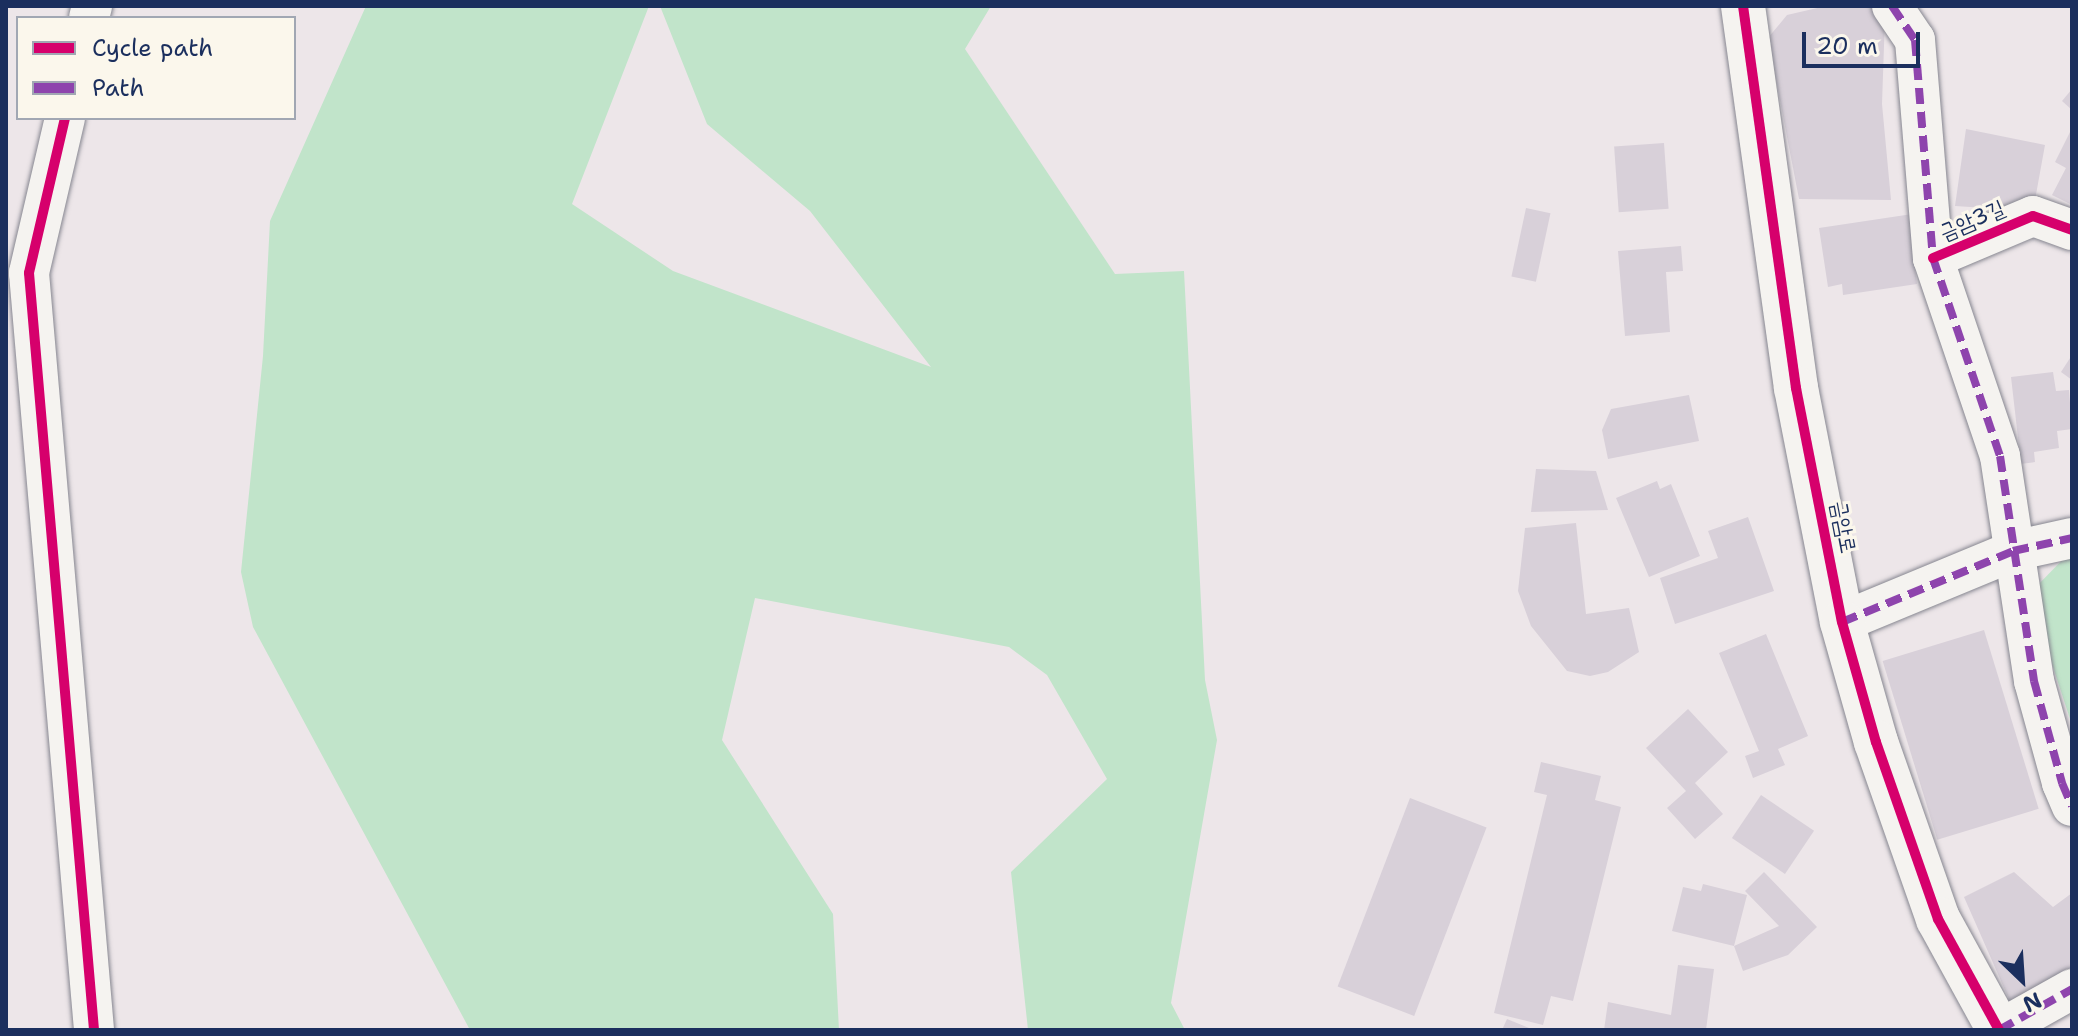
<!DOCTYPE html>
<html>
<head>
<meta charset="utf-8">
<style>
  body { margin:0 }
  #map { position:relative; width:2078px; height:1036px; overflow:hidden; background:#ede6e9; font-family:"Shantell Sans","Poor Story",sans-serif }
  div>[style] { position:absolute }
  .green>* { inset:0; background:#c1e4ca }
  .building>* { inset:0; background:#d8d0d9; transform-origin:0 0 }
  .roads { filter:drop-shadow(0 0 2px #868690) drop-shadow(0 0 2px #868690) }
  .street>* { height:40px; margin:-20px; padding:0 20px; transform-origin:20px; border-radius:20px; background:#f5f3f0 }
  .secondary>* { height:44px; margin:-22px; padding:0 22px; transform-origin:22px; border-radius:22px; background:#f5f3f0 }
  .quiet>* { height:8px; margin-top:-4px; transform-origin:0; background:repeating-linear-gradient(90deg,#8e44ad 0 16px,transparent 0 24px) }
  .cycleway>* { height:10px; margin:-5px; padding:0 5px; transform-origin:5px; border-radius:5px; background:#d6006c }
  span { translate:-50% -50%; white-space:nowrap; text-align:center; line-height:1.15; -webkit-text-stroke:6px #fbf7ec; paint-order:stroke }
  .street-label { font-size:22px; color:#1b2f5e }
  .frame { position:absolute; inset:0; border:8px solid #1b2f5e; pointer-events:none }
  .legend { position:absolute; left:16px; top:16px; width:280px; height:104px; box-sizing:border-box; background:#fbf7ec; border:2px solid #a1a7b3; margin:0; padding:10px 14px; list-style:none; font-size:24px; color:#1b2f5e }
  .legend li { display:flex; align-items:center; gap:16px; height:40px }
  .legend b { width:40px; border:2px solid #a1a7b3 }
  .north { position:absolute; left:1982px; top:940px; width:80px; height:80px; -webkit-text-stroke:6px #fbf7ec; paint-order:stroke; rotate:155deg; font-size:22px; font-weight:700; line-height:32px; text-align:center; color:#1b2f5e }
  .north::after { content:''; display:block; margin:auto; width:28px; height:36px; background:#1b2f5e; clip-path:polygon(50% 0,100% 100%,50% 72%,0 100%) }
  .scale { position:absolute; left:1802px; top:32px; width:118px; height:36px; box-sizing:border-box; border:4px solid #1b2f5e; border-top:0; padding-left:10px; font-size:24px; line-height:28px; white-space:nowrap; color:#1b2f5e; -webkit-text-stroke:6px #fbf7ec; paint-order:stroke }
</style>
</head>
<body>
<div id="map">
  <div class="green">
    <i style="clip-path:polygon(366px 6px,649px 6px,572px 204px,673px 271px,931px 367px,810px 211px,707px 124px,660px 6px,991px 6px,965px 49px,1115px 274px,1184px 271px,1205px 680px,1217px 740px,1171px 1003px,1185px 1030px,1028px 1030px,1011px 872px,1107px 779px,1047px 675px,1009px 647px,755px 598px,722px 740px,833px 914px,839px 1030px,470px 1030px,253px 627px,241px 572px,263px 356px,270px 221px)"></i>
    <i style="clip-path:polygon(2072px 550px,2072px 725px,2029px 594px)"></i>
  </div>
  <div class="building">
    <i style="clip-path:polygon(1826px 6px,1876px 6px,1885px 17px,1882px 104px,1891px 200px,1799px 199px,1768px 38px,1787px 15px)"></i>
    <i style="clip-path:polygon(2072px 89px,2072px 110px,2062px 101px)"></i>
    <i style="clip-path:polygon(2072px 128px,2072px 205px,2052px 195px,2066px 168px,2055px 162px)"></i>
    <i style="clip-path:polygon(1966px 129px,2045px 145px,2033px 211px,1955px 206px)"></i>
    <i style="left:1664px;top:143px;width:66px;height:50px;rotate:86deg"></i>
    <i style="left:1526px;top:208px;width:25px;height:70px;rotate:12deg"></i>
    <i style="clip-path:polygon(1919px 213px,1914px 261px,1917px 284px,1843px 295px,1842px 284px,1828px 287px,1819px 228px)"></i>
    <i style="clip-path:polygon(1681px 246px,1683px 271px,1666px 272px,1670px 332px,1625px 336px,1618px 251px)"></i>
    <i style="clip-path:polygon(2072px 355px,2072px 380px,2061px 372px)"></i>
    <i style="clip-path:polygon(2053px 372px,2056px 391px,2069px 390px,2072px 429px,2057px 431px,2059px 448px,2034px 452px,2035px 462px,2021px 464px,2011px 377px)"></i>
    <i style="clip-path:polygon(1689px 395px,1699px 441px,1608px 459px,1602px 430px,1611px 409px)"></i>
    <i style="clip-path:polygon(1536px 469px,1596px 471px,1608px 510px,1531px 512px)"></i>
    <i style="clip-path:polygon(1657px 481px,1660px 489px,1671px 484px,1700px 556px,1649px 577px,1616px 498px)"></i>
    <i style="clip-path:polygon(1748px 517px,1774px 591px,1675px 624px,1660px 578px,1718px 558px,1708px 531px)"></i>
    <i style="clip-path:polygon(1576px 523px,1586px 614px,1629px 608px,1639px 652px,1608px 672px,1590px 676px,1567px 671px,1531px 626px,1518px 591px,1525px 528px)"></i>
    <i style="left:1984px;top:630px;width:187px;height:106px;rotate:73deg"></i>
    <i style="clip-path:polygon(1766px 634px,1808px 736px,1778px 749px,1785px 765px,1753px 778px,1745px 756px,1759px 751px,1719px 653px)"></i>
    <i style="clip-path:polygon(1688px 709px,1728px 752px,1695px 783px,1723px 814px,1695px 839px,1667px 808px,1686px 791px,1646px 748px)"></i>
    <i style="clip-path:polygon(1541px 762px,1601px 776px,1595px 800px,1621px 807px,1573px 1001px,1551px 996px,1543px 1025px,1494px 1013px,1547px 795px,1534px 792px)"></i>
    <i style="left:1761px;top:795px;width:64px;height:52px;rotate:34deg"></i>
    <i style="left:1410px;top:798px;width:82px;height:202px;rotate:21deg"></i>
    <i style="clip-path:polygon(1764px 872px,1817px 927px,1788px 955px,1743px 971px,1734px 946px,1779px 926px,1745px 891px)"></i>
    <i style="clip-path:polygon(2014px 872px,2053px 907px,2072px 893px,2072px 972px,2012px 1006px,1964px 897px)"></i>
    <i style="clip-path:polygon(1703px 884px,1747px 895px,1734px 946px,1672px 931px,1683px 887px,1701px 891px)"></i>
    <i style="clip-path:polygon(1678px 965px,1714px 969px,1706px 1030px,1604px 1030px,1608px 1002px,1671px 1015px)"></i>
    <i style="clip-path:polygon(1507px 1019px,1534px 1030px,1502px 1030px)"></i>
  </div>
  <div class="roads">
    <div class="street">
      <i style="left:1892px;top:6px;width:41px;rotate:55.9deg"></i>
      <i style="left:1915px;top:40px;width:219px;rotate:85.3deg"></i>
      <i style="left:1933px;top:258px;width:209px;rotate:71.3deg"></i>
      <i style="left:2000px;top:456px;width:228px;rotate:81.4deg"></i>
      <i style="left:2034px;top:681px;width:106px;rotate:74.6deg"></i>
      <i style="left:2062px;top:783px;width:25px;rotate:67deg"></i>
      <i style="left:89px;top:18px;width:12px;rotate:-76deg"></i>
      <i style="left:65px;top:118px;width:159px;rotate:103.1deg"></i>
      <i style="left:29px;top:273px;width:760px;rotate:85.09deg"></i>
      <i style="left:1933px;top:258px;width:108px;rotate:-22.8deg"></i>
      <i style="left:2033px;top:216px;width:41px;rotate:19.7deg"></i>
      <i style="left:1842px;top:622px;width:185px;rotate:-22.5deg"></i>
      <i style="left:2013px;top:551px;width:60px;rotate:-12.4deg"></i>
      <i style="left:1999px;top:1030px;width:84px;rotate:-29.3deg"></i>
    </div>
    <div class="secondary">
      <i style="left:1743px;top:6px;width:386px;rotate:82.1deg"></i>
      <i style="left:1796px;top:388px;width:238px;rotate:78.9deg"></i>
      <i style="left:1842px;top:622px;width:125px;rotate:74.2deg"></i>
      <i style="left:1876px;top:742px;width:188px;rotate:70.7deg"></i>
      <i style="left:1938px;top:919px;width:127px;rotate:61.2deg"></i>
    </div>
  </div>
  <div class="quiet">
    <i style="left:1892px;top:6px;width:41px;rotate:55.9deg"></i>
    <i style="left:1915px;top:40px;width:219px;rotate:85.3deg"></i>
    <i style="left:1933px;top:258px;width:209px;rotate:71.3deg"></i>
    <i style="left:2000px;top:456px;width:228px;rotate:81.4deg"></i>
    <i style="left:2034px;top:681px;width:106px;rotate:74.6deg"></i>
    <i style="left:2062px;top:783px;width:25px;rotate:67deg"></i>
    <i style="left:1842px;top:622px;width:185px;rotate:-22.5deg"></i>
    <i style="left:2013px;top:551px;width:60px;rotate:-12.4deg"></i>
    <i style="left:1999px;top:1030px;width:84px;rotate:-29.3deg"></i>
  </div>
  <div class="cycleway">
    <i style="left:1743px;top:6px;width:386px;rotate:82.1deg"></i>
    <i style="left:1796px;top:388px;width:238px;rotate:78.9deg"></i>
    <i style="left:1842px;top:622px;width:125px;rotate:74.2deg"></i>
    <i style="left:1876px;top:742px;width:188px;rotate:70.7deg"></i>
    <i style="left:1938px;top:919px;width:127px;rotate:61.2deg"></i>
    <i style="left:65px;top:118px;width:159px;rotate:103.1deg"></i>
    <i style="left:29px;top:273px;width:760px;rotate:85.09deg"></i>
    <i style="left:1933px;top:258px;width:108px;rotate:-22.8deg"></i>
    <i style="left:2033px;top:216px;width:41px;rotate:19.7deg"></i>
  </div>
  <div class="street-label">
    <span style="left:1972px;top:220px;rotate:-23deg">금암3길</span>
    <span style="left:1844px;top:527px;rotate:79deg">금암로</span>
  </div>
  <div class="frame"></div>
  <ul class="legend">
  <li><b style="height:10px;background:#d6006c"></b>Cycle path</li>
  <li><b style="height:10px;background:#8e44ad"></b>Path</li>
  </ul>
  <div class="north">N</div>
  <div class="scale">20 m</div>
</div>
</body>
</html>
